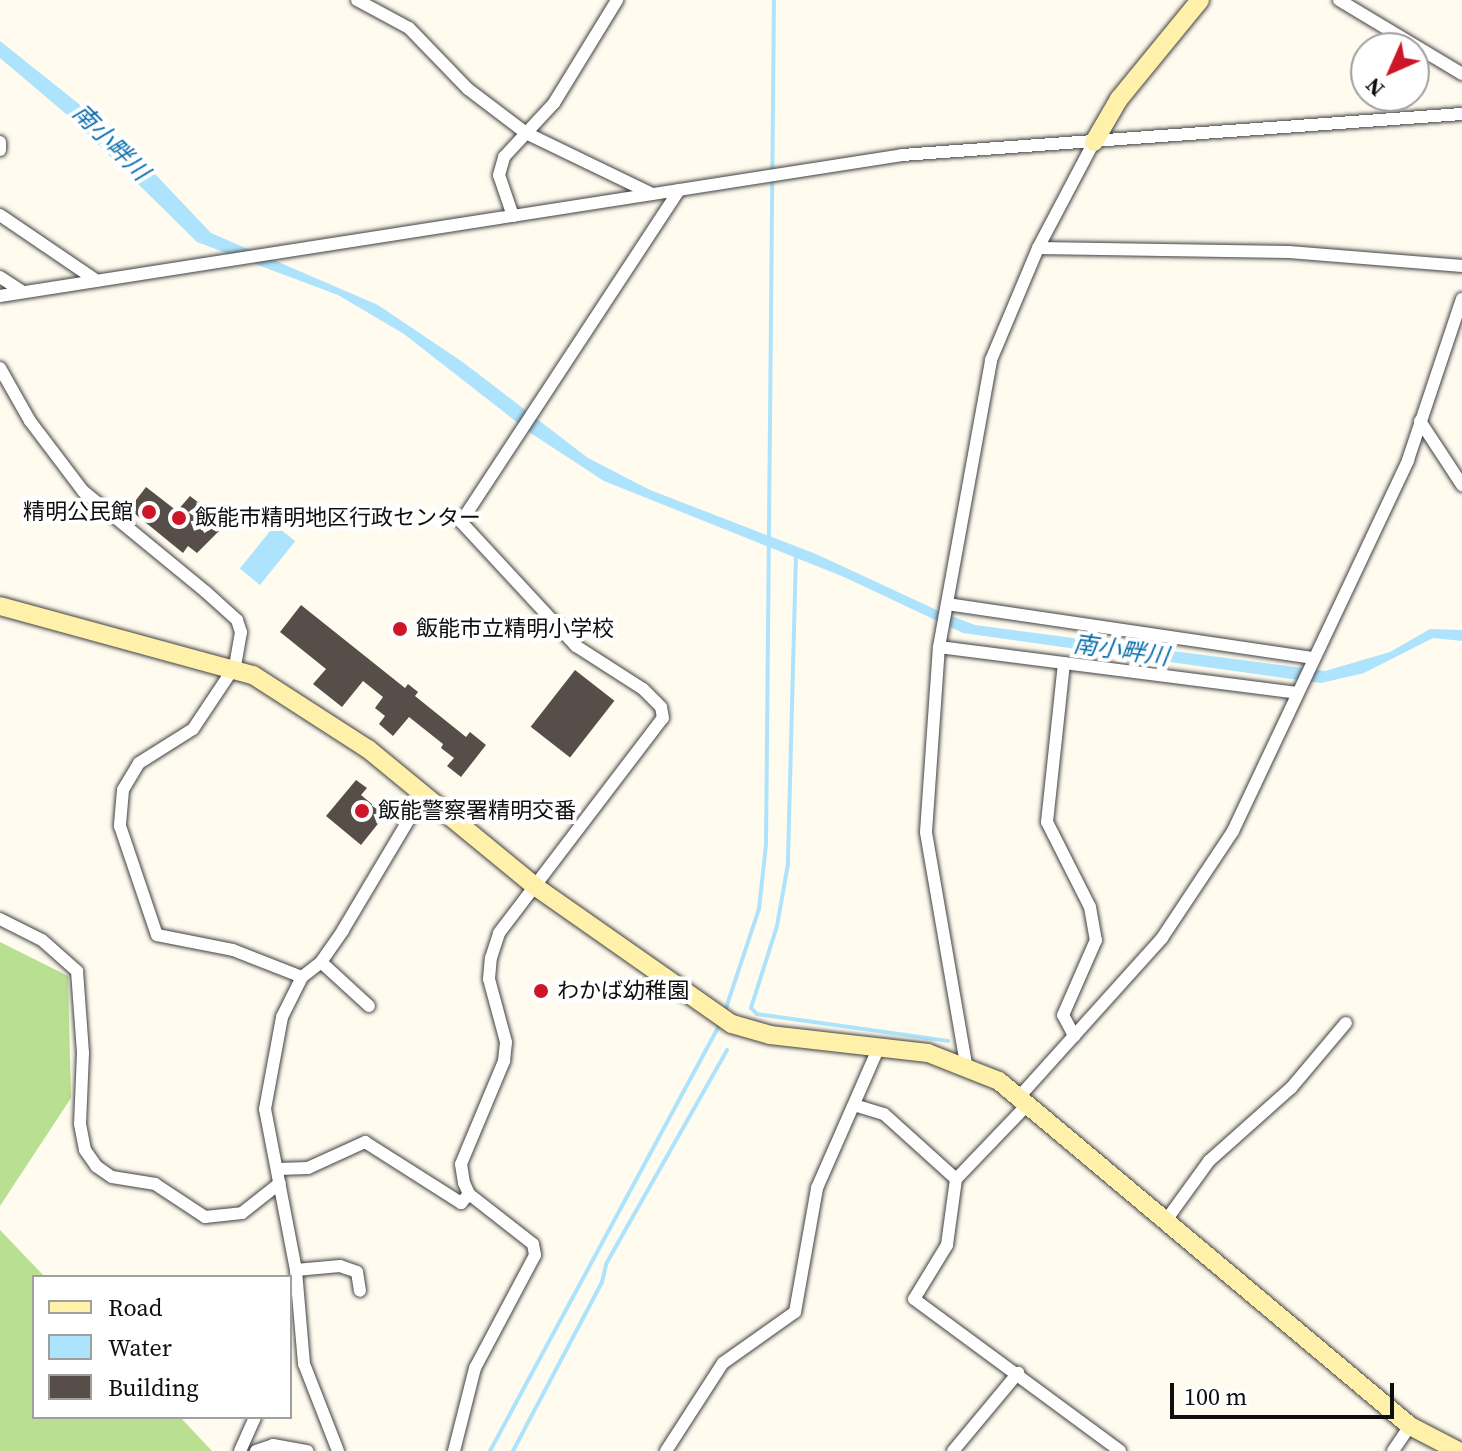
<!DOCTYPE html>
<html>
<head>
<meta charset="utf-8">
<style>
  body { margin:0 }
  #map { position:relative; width:1462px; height:1451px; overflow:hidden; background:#fffbef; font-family:"Source Serif 4","Noto Sans JP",serif }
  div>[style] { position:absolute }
  .forest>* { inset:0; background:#b9e091 }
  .water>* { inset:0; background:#ade3fc; transform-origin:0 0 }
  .stream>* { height:4px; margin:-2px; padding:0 2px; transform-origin:2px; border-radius:2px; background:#ade3fc }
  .building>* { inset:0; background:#584e49; transform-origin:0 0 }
  .roads { filter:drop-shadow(0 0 2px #414141) drop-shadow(0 0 2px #414141) }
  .street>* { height:12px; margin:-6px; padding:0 6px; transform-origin:6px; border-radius:6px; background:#fff }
  .secondary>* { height:18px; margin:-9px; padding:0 9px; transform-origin:9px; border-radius:9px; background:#fff1aa }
  .dots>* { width:22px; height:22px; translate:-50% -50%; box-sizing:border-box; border:4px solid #fff; border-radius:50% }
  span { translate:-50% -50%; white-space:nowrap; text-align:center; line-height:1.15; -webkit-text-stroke:8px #fff; paint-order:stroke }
  .poi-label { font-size:22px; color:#0e0e0e }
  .right { translate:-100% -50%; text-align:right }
  .left { translate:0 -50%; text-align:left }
  .water-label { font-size:24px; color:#0a6ead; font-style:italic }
  .legend { position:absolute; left:32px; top:1275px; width:260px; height:144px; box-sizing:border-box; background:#fff; border:2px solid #9f9f9f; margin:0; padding:10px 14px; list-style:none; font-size:24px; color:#0e0e0e }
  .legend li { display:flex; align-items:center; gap:16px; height:40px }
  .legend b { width:40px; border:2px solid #9f9f9f }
  .north { position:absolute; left:1350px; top:32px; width:80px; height:80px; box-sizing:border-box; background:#fff; border:2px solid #9f9f9f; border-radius:50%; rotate:225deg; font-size:22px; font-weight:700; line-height:32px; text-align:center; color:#0e0e0e }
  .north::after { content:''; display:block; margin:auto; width:28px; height:36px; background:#cd1729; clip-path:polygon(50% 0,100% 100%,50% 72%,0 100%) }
  .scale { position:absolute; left:1170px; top:1383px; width:224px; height:36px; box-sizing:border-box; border:4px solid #0e0e0e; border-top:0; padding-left:10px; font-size:24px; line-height:28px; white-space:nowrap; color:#0e0e0e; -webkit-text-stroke:6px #fff; paint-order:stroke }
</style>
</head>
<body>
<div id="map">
  <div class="forest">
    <i style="clip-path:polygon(0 942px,68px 976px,71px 1098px,0 1206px)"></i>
    <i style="clip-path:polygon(0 1230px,45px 1277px,34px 1277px,34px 1417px,180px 1417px,212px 1451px,0 1451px)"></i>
  </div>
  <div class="water">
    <i style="clip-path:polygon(0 41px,119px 136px,211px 233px,378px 305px,464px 363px,588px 458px,650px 490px,816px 554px,941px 612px,975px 625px,1325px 671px,1390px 652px,1430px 629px,1462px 630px,1462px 641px,1433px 638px,1364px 673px,1321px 683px,963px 633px,844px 577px,604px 481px,532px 434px,404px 334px,338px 295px,197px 242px,72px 119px,0 58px)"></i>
    <i style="left:275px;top:525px;width:26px;height:56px;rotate:39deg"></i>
  </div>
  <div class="stream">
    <i style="left:796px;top:553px;width:311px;rotate:91.5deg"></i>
    <i style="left:788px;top:864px;width:63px;rotate:100.1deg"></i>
    <i style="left:777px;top:926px;width:86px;rotate:107.6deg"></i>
    <i style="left:751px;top:1008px;width:8px;rotate:45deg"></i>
    <i style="left:757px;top:1014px;width:193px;rotate:8deg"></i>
    <i style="left:726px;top:1008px;width:104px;rotate:-71.6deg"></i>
    <i style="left:759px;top:909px;width:64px;rotate:-83.8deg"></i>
    <i style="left:766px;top:845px;width:845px;rotate:-89.46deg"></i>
    <i style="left:490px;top:1451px;width:481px;rotate:-61.7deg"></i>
    <i style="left:513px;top:1451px;width:191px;rotate:-62.2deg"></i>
    <i style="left:602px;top:1282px;width:18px;rotate:-77deg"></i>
    <i style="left:606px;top:1264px;width:246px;rotate:-60.5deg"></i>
  </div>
  <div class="building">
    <i style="clip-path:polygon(146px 487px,177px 511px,190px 496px,226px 524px,197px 553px,188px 546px,183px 553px,129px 509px)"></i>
    <i style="clip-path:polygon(301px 605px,405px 688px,408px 684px,418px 692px,415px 696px,466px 737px,470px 732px,486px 745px,461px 777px,447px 766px,454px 758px,441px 748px,443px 744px,409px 717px,393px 736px,379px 724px,385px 716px,375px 708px,383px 697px,363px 681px,342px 707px,313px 684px,326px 669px,280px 632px)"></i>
    <i style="left:575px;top:670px;width:50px;height:72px;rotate:38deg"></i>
    <i style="clip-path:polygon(356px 780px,367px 788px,361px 795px,385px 815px,361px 845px,326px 816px)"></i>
  </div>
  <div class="roads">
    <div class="street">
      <i style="left:357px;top:0;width:59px;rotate:28.3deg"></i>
      <i style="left:409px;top:28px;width:85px;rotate:46deg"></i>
      <i style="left:468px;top:89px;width:73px;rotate:37.2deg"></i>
      <i style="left:526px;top:133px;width:140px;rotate:25.8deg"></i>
      <i style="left:1339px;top:0;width:144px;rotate:31deg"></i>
      <i style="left:0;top:142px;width:8px;rotate:90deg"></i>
      <i style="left:0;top:215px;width:117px;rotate:34.2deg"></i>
      <i style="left:513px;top:216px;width:43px;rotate:-108.9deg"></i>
      <i style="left:499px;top:175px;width:19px;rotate:-74deg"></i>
      <i style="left:504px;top:157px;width:74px;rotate:-47.2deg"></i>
      <i style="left:554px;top:103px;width:121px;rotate:-58.5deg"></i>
      <i style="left:1038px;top:248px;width:251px;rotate:0.9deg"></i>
      <i style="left:1289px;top:252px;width:174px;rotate:4.6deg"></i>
      <i style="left:0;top:277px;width:27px;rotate:33deg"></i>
      <i style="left:0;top:296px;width:913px;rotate:-8.88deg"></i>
      <i style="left:902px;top:155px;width:561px;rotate:-4.19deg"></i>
      <i style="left:0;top:368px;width:61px;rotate:60.5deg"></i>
      <i style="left:30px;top:421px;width:88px;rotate:52.9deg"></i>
      <i style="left:83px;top:491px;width:159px;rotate:39.4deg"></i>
      <i style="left:206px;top:592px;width:42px;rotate:42.1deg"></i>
      <i style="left:237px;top:620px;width:13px;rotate:72deg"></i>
      <i style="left:241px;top:632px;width:35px;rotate:100deg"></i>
      <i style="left:235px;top:666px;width:76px;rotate:123.7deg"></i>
      <i style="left:193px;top:729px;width:64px;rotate:147.8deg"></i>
      <i style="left:139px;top:763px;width:31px;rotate:121deg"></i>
      <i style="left:123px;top:790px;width:36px;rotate:95deg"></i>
      <i style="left:120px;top:826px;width:115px;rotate:71.3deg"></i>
      <i style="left:157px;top:935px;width:77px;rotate:11.2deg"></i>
      <i style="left:233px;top:950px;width:74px;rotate:21.4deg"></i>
      <i style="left:1420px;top:421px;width:77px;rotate:56.7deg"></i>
      <i style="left:947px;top:604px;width:369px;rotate:8.4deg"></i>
      <i style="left:939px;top:647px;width:361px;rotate:7.3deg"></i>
      <i style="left:1064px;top:663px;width:160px;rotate:96.1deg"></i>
      <i style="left:1047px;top:822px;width:95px;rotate:63.2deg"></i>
      <i style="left:1090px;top:907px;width:34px;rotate:80deg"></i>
      <i style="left:1096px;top:940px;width:82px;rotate:113.7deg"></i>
      <i style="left:1063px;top:1015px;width:24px;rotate:62deg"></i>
      <i style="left:0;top:919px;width:47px;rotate:26.6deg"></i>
      <i style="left:42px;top:940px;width:47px;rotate:41.5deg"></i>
      <i style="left:77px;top:971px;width:82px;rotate:85.8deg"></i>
      <i style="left:83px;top:1053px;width:71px;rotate:92.4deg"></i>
      <i style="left:80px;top:1124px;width:26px;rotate:79deg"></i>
      <i style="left:85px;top:1150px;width:19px;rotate:55deg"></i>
      <i style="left:96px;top:1166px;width:19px;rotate:35deg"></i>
      <i style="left:112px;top:1177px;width:44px;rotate:9.2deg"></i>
      <i style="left:155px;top:1184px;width:60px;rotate:33.4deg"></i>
      <i style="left:205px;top:1217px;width:37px;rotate:-6deg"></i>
      <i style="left:242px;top:1213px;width:48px;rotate:-38.3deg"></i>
      <i style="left:321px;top:962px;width:65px;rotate:42.5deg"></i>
      <i style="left:966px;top:1064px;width:235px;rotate:-99.8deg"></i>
      <i style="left:926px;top:832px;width:185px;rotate:-86deg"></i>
      <i style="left:939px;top:647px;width:292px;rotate:-79.7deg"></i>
      <i style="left:991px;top:360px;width:121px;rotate:-67.2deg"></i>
      <i style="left:1038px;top:248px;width:120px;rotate:-62.2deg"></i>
      <i style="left:1019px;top:1097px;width:214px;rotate:-48deg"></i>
      <i style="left:1162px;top:938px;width:128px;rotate:-56.4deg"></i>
      <i style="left:1233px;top:831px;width:410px;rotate:-64.7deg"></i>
      <i style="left:1408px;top:460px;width:170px;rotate:-71.5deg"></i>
      <i style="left:1028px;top:1104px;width:104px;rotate:133.8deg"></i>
      <i style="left:956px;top:1179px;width:67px;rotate:97.8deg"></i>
      <i style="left:947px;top:1245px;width:63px;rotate:121.4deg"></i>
      <i style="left:914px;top:1299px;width:256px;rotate:36.4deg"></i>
      <i style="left:854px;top:1105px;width:31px;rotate:17deg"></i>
      <i style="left:884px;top:1114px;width:97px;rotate:42.1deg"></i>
      <i style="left:279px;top:1169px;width:29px;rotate:-2deg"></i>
      <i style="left:308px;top:1168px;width:63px;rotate:-24.5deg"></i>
      <i style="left:365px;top:1142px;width:114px;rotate:32.4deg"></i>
      <i style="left:461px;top:1203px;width:12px;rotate:-48deg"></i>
      <i style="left:1167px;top:1219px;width:72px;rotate:-54.1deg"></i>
      <i style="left:1209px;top:1161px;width:110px;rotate:-41.7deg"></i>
      <i style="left:1291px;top:1088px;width:85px;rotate:-49.8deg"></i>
      <i style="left:296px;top:1270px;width:44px;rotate:-5.2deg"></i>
      <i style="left:340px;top:1266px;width:18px;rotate:19deg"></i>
      <i style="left:357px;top:1272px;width:19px;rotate:81deg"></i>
      <i style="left:240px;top:1451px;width:37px;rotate:-66deg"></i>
      <i style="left:256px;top:1451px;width:18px;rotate:-19deg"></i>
      <i style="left:273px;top:1445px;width:35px;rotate:10deg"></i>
      <i style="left:338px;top:1451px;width:93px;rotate:-111.3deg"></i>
      <i style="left:304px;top:1364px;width:94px;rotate:-94.9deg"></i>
      <i style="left:296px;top:1270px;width:164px;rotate:-100.9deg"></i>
      <i style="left:265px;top:1109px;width:94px;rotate:-79.5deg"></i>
      <i style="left:282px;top:1017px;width:45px;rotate:-63.4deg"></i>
      <i style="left:302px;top:977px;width:24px;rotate:-38deg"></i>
      <i style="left:321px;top:962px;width:39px;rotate:-55deg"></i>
      <i style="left:343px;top:930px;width:158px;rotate:-59.2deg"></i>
      <i style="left:454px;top:1451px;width:86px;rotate:-75.8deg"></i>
      <i style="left:475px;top:1368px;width:128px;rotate:-62deg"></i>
      <i style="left:535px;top:1255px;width:11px;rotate:-100deg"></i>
      <i style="left:533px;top:1244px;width:81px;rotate:-142deg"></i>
      <i style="left:469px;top:1194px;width:12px;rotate:-114deg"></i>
      <i style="left:464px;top:1183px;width:19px;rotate:-99deg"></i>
      <i style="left:461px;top:1164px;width:112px;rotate:-67.3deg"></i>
      <i style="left:504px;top:1061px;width:19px;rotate:-84deg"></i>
      <i style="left:506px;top:1042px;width:65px;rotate:-105.1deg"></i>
      <i style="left:489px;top:979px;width:21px;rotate:-85deg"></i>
      <i style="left:491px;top:958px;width:26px;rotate:-72deg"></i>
      <i style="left:499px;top:933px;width:270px;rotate:-52.7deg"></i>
      <i style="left:663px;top:718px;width:11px;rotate:-100deg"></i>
      <i style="left:661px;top:707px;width:25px;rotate:-135deg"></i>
      <i style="left:643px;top:689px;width:80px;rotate:-147.3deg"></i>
      <i style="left:576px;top:646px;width:169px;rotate:-132.8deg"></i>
      <i style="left:461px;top:522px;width:397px;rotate:-56.7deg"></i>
      <i style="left:666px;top:1451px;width:105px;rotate:-57.1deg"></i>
      <i style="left:723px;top:1363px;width:88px;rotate:-35.3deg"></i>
      <i style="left:795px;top:1312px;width:126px;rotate:-79.9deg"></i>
      <i style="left:817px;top:1188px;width:154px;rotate:-66.3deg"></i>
      <i style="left:953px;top:1451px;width:102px;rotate:-50.2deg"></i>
      <i style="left:1393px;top:1451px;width:30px;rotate:-56deg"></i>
    </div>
    <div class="secondary">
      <i style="left:1094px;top:142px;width:50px;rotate:-59.8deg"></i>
      <i style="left:1119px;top:99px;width:128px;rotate:-50.7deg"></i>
      <i style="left:0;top:606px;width:262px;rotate:15.3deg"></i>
      <i style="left:253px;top:675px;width:137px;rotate:32.8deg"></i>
      <i style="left:368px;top:749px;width:217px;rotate:39.4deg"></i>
      <i style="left:536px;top:887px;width:239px;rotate:35deg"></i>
      <i style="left:732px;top:1024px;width:40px;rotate:16deg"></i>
      <i style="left:770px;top:1035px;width:159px;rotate:6.5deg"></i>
      <i style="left:928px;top:1053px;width:76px;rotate:21.5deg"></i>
      <i style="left:999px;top:1081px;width:537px;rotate:40.01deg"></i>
      <i style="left:1410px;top:1426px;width:54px;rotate:27.5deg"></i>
    </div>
  </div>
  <div class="dots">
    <i style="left:149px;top:512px;background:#cd1729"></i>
    <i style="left:179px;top:518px;background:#cd1729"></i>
    <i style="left:400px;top:629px;background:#cd1729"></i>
    <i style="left:362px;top:811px;background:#cd1729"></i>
    <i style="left:541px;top:991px;background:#cd1729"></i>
  </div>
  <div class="poi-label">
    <span class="right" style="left:133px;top:512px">精明公民館</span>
    <span class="left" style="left:195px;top:518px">飯能市精明地区行政センター</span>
    <span class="left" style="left:416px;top:629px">飯能市立精明小学校</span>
    <span class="left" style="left:378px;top:811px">飯能警察署精明交番</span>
    <span class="left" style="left:557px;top:991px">わかば幼稚園</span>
  </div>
  <div class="water-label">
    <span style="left:111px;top:142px;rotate:45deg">南小畔川</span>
    <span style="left:1121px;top:650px;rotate:8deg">南小畔川</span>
  </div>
  <ul class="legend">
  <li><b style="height:10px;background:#fff1aa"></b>Road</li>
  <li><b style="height:22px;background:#ade3fc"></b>Water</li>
  <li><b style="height:22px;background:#584e49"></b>Building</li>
  </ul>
  <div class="north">N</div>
  <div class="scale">100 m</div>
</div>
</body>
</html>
